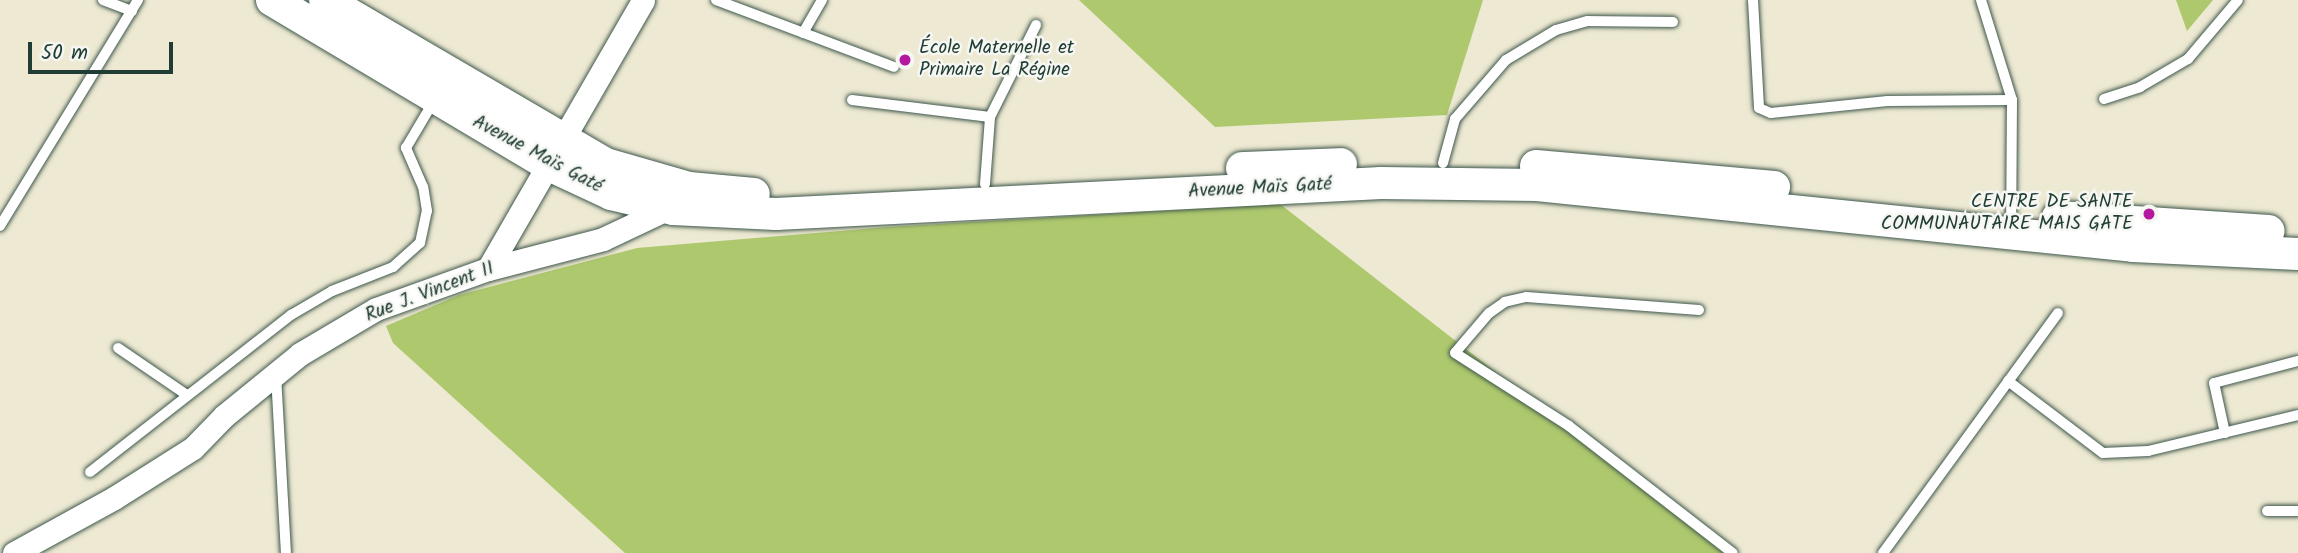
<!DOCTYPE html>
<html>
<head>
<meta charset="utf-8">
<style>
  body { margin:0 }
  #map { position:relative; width:2298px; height:553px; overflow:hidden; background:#ede9d2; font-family:Kalam,sans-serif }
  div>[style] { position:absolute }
  .green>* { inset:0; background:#aec86e }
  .roads { filter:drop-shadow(0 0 2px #3e574c) drop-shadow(0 0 2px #3e574c) }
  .lane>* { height:10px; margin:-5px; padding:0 5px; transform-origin:5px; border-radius:5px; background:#fff }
  .street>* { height:23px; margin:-11.5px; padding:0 11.5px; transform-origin:11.5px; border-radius:11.5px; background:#fff }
  .secondary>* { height:32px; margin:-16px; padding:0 16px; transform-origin:16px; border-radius:16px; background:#fff }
  .dots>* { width:19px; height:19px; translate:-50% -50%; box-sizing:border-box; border:4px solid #f6f6f2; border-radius:50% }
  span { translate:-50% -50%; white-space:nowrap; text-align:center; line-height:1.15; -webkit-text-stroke:5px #f6f6f2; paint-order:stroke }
  .poi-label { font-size:19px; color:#1f3d34 }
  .left { translate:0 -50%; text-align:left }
  .right { translate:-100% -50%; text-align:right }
  .street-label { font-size:19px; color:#1f3d34 }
  .scale { position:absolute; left:28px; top:42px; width:145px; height:32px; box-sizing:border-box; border:4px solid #1f3d34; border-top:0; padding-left:9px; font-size:21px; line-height:24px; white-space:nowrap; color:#1f3d34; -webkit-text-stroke:5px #f6f6f2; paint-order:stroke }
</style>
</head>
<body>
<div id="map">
  <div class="green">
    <i style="clip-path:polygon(1079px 0,1483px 0,1447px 115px,1215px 127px)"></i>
    <i style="clip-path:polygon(2176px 0,2213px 0,2187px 31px)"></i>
    <i style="clip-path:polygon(1280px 204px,1728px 553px,625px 553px,393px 343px,386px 326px,459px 295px,637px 248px,888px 227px)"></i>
  </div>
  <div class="roads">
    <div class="lane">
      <i style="left:103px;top:0;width:31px;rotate:21deg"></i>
      <i style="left:716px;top:0;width:190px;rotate:20.6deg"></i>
      <i style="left:1753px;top:0;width:108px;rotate:86.8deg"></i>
      <i style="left:1759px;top:108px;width:13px;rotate:23deg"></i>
      <i style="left:1771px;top:113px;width:117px;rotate:-5.9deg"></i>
      <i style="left:1887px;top:101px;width:125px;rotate:-0.5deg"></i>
      <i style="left:1981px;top:0;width:105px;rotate:72.8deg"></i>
      <i style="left:2012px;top:100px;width:130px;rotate:90.4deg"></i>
      <i style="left:803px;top:33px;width:38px;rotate:-60deg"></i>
      <i style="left:2104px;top:99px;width:38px;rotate:-18deg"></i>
      <i style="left:2140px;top:87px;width:56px;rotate:-30.3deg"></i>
      <i style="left:2188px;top:59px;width:77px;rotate:-49.7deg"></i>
      <i style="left:852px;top:100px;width:139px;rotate:7deg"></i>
      <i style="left:1443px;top:163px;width:46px;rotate:-74.7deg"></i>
      <i style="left:1455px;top:119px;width:78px;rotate:-49.2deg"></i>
      <i style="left:1506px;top:60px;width:58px;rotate:-31deg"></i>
      <i style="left:1556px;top:30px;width:33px;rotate:-16deg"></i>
      <i style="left:1588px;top:21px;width:85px;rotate:0.7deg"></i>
      <i style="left:985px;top:184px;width:67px;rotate:-85.7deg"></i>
      <i style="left:990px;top:117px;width:103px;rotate:-63.4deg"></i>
      <i style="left:0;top:226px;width:265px;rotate:-58.6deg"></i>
      <i style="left:1699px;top:310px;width:173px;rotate:-175.7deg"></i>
      <i style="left:1526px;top:297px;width:22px;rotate:167deg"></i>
      <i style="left:1505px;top:302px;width:19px;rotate:145deg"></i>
      <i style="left:1489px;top:313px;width:52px;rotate:130.4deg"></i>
      <i style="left:1455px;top:353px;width:135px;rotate:32.6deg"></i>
      <i style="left:1569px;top:426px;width:207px;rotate:37.8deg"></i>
      <i style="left:118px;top:348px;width:83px;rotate:34.3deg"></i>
      <i style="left:276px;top:375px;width:178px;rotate:86.8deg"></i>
      <i style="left:2008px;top:381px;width:119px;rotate:37.2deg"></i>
      <i style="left:2103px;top:453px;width:45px;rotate:-2.5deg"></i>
      <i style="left:2148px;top:451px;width:154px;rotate:-13.5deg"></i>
      <i style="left:2225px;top:433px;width:51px;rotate:-102.4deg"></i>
      <i style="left:2214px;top:383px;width:87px;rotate:-14.7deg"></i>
      <i style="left:90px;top:472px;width:255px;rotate:-38deg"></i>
      <i style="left:291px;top:315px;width:48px;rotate:-30.3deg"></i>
      <i style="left:332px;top:291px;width:66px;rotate:-21.5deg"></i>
      <i style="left:393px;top:267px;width:36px;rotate:-42deg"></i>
      <i style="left:420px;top:243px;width:33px;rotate:-78deg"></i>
      <i style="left:427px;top:211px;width:24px;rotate:-99deg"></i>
      <i style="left:423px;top:187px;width:43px;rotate:-113.6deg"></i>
      <i style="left:406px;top:148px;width:57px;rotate:-59.4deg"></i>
      <i style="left:2267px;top:511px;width:31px"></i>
      <i style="left:1883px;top:553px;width:297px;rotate:-53.9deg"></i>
    </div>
    <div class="street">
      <i style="left:488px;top:269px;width:310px;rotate:-60deg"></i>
      <i style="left:14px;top:553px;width:114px;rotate:-28.8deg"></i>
      <i style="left:114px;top:498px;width:93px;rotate:-32.3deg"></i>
      <i style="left:193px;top:448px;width:45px;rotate:-45.9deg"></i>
      <i style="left:224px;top:416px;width:98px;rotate:-39.2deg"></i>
      <i style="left:300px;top:354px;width:88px;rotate:-30.6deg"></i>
      <i style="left:376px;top:309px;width:119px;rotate:-19.7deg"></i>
      <i style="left:488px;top:269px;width:119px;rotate:-14.6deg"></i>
      <i style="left:603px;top:239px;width:80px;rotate:-25.3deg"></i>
    </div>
    <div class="secondary">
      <i style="left:272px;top:0;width:320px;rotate:30.8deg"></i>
      <i style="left:547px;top:164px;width:71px;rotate:25.1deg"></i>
      <i style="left:611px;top:194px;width:64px;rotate:13.6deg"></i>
      <i style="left:673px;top:209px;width:103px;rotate:2.8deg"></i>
      <i style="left:776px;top:214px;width:606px;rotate:-2.93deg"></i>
      <i style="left:1381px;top:183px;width:156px;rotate:0.7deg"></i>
      <i style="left:1537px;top:185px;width:599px;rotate:5.84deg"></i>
      <i style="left:2133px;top:246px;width:165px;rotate:2.8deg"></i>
      <i style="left:325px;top:0;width:325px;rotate:30.3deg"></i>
      <i style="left:606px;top:164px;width:86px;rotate:16.1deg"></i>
      <i style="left:689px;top:188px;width:65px;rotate:5.3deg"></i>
      <i style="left:1536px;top:166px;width:239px;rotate:5deg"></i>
      <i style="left:1242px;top:168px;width:99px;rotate:-2.3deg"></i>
      <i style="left:2058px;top:217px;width:211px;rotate:3.8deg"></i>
    </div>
  </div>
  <div class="dots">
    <i style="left:905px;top:60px;background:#b5179e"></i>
    <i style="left:2149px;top:214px;background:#b5179e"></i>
  </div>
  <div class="poi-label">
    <span class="left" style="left:919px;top:60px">École Maternelle et<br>Primaire La Régine</span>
    <span class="right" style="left:2133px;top:214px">CENTRE DE SANTE<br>COMMUNAUTAIRE MAIS GATE</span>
  </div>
  <div class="street-label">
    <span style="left:537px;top:155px;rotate:28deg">Avenue Maïs Gaté</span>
    <span style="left:1260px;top:189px;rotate:-3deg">Avenue Maïs Gaté</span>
    <span style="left:430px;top:293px;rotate:-21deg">Rue J. Vincent II</span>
  </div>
  <div class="scale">50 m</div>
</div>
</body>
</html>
